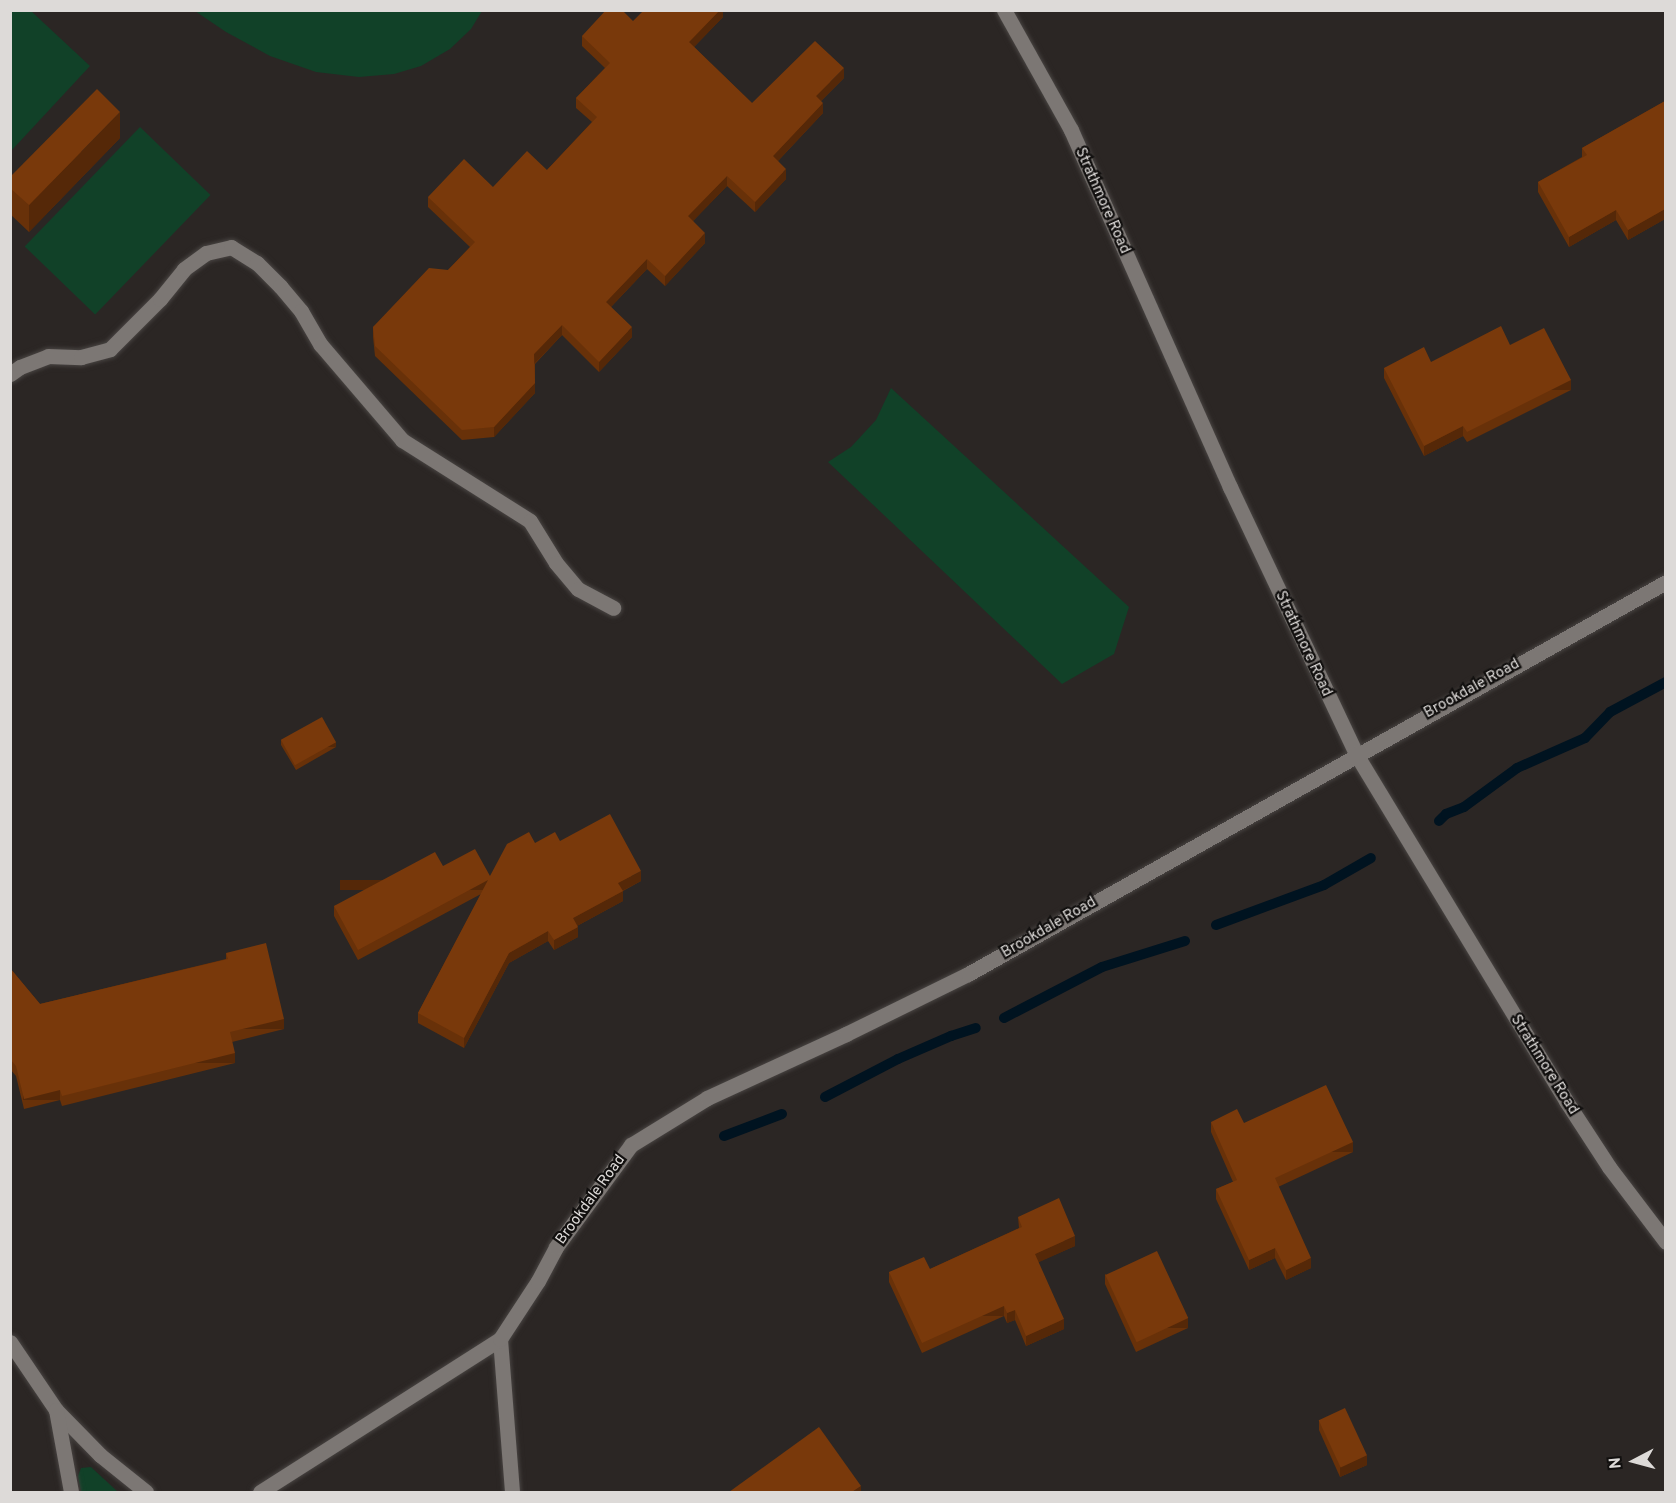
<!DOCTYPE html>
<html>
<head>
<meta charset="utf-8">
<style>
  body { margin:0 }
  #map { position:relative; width:1676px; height:1503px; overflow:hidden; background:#2b2624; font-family:Overpass,sans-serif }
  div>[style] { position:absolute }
  .green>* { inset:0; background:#114128; transform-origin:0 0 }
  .stream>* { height:10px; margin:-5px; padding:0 5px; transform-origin:5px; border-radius:5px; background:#001320 }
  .roads { filter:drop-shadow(0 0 2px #484442) drop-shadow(0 0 2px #484442) }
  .service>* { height:15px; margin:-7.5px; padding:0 7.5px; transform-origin:7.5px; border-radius:7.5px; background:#7c7774 }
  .minor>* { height:15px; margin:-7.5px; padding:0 7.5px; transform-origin:7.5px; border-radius:7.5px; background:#7c7774 }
  .wall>* { inset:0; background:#683109 }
  .shaded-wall>* { inset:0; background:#552808; transform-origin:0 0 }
  .building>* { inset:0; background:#79390b; transform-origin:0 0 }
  span { translate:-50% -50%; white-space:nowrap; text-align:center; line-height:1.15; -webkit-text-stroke:4.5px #12100f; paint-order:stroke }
  .street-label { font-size:15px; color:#dddad8 }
  .frame { position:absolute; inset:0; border:12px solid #dddad8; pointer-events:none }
  .north { position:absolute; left:1604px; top:1431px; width:60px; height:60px; -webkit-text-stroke:4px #12100f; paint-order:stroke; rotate:264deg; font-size:16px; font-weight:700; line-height:24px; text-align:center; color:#dddad8 }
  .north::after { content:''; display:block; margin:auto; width:21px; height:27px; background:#dddad8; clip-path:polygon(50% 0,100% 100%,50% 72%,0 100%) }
</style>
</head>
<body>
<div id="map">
  <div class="green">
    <i style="clip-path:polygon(11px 10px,31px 11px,90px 66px,11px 151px)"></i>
    <i style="clip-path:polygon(195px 11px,482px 11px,471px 29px,450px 49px,421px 66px,394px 74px,359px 77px,316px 72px,270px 56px,226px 32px)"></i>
    <i style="left:140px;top:127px;width:98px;height:166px;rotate:44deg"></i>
    <i style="clip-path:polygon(891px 388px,1129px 607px,1114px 654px,1062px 684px,828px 462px,851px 447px,876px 420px)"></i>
    <i style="clip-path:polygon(91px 1467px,118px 1492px,81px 1492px,78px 1476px,81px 1468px)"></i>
  </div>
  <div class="stream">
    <i style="left:1439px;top:821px;width:10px;rotate:-45deg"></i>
    <i style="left:1446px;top:814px;width:19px;rotate:-21deg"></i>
    <i style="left:1464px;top:807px;width:66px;rotate:-36.3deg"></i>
    <i style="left:1517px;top:768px;width:74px;rotate:-23.8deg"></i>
    <i style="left:1585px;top:738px;width:36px;rotate:-46deg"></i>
    <i style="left:1610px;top:712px;width:64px;rotate:-28.2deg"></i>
    <i style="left:1216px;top:925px;width:115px;rotate:-20.3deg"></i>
    <i style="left:1324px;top:885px;width:54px;rotate:-29.9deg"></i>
    <i style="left:1004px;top:1018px;width:110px;rotate:-27.5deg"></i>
    <i style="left:1102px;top:967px;width:87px;rotate:-17.4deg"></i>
    <i style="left:825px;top:1097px;width:82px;rotate:-27.5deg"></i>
    <i style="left:898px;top:1059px;width:58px;rotate:-23.5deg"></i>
    <i style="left:951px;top:1036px;width:26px;rotate:-18deg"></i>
    <i style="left:724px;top:1136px;width:62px;rotate:-20.8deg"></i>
  </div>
  <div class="roads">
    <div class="service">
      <i style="left:10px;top:374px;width:12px;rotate:-35deg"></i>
      <i style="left:20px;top:367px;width:30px;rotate:-21deg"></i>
      <i style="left:48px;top:356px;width:33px;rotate:2deg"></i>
      <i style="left:81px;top:357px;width:30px;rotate:-15deg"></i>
      <i style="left:110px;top:349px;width:71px;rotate:-45deg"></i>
      <i style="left:160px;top:299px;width:38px;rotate:-51deg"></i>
      <i style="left:184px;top:269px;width:27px;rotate:-36deg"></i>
      <i style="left:206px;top:253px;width:26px;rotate:-13deg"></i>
      <i style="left:231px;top:247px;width:31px;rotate:32deg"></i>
      <i style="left:257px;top:263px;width:33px;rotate:45deg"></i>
      <i style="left:280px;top:286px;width:33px;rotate:50deg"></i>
      <i style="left:301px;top:311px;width:39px;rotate:60deg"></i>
      <i style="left:321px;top:345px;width:125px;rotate:49.5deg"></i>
      <i style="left:402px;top:440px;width:151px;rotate:32.3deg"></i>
      <i style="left:530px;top:521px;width:49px;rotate:58.2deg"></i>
      <i style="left:556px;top:563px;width:34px;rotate:50deg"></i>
      <i style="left:578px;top:589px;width:40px;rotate:28deg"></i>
    </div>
    <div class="minor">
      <i style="left:1004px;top:10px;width:137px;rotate:60.8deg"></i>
      <i style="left:1071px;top:130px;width:391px;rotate:66deg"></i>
      <i style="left:1230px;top:487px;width:295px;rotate:64.7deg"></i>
      <i style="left:1356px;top:754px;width:406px;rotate:58.8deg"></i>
      <i style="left:1566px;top:1101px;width:79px;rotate:56.9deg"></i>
      <i style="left:1609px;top:1167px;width:94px;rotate:52.8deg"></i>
      <i style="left:500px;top:1339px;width:153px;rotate:85.5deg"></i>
      <i style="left:10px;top:1342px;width:82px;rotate:55.9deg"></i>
      <i style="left:56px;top:1410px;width:63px;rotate:45.6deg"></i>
      <i style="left:100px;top:1455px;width:59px;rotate:38.8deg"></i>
      <i style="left:56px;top:1410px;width:83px;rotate:79.6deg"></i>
      <i style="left:260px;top:1492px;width:285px;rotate:-32.5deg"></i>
      <i style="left:500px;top:1339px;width:69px;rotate:-56.8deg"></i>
      <i style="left:538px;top:1281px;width:38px;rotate:-62deg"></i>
      <i style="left:556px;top:1247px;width:127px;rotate:-53.7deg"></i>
      <i style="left:631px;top:1145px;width:89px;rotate:-31.7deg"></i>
      <i style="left:707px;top:1098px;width:153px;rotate:-24.7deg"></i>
      <i style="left:846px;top:1034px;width:136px;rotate:-26.2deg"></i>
      <i style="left:968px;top:974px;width:801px;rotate:-29.32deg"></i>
    </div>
  </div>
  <div class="wall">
    <i style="clip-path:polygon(723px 10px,723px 17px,694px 47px,752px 103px,844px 78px,821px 101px,823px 113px,778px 161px,786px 179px,755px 212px,727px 186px,693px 221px,705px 243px,665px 286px,647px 269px,611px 307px,632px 337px,599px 372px,562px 335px,535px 364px,535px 393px,494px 437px,462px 440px,375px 356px,373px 337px,373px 327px,448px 270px,470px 247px,428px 207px,428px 197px,493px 187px,547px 170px,592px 122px,576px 108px,576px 98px,605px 68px,582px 46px,582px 36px,633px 21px)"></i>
    <i style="clip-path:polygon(1665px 101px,1665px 219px,1628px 240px,1616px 220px,1569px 247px,1538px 192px,1538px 182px,1582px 157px,1582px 148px)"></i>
    <i style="clip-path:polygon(120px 138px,29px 232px,10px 214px,10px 177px)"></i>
    <i style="clip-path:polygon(1510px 345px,1571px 390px,1467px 442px,1463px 436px,1424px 456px,1384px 378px,1384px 368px,1431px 362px)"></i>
    <i style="clip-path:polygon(281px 740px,336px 747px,296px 770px,281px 745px)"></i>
    <i style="clip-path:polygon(560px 841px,641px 881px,623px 891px,623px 901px,577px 926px,578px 937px,554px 950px,548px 941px,509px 963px,464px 1048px,418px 1023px,418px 1013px,481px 894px,358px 960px,334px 916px,334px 906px,443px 866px,490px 876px,535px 843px)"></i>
    <i style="clip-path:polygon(226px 953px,284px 1029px,232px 1042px,235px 1063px,62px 1106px,60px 1100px,24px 1109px,16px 1076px,10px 1069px,10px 968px,40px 1004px,226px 959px)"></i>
    <i style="clip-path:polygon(1211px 1122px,1244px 1123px,1353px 1152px,1278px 1187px,1311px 1268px,1286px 1280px,1275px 1258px,1249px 1270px,1216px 1199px,1216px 1189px,1233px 1182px,1211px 1132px)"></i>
    <i style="clip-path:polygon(1018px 1217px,1075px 1246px,1038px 1262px,1064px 1329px,1026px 1346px,1015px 1320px,1007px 1323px,1004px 1316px,922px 1353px,889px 1282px,889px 1272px,930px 1269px,1019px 1228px)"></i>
    <i style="clip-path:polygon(1105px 1274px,1188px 1328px,1136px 1352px,1105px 1284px)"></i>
    <i style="clip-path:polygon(1319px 1420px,1367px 1465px,1340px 1477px,1319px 1430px)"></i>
  </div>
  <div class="shaded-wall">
    <i style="clip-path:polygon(720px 10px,723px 10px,723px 17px,689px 52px,689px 42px)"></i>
    <i style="clip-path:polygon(844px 68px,844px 78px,816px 106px,816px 96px)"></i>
    <i style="clip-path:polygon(823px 103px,823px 113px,773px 166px,773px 156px)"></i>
    <i style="clip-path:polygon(120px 112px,120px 138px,29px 232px,29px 205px)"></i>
    <i style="clip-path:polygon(786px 169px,786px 179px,755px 212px,755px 202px)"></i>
    <i style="clip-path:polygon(727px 176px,727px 186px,688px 226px,688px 216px)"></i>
    <i style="clip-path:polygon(1665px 209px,1665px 219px,1628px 240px,1628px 230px)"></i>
    <i style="clip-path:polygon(1616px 210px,1616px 220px,1569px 247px,1569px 237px)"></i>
    <i style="clip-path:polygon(705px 233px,705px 243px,665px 286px,665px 276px)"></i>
    <i style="clip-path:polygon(647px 259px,647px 269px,606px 312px,606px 302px)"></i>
    <i style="clip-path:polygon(562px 325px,562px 335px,534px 364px,534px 354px)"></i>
    <i style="clip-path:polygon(632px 327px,632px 337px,599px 372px,599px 362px)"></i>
    <i style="left:1571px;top:380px;width:10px;height:116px;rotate:90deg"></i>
    <i style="clip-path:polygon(535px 383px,535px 393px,494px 437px,494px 427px)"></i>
    <i style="clip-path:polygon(1463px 426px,1463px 436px,1424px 456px,1424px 446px)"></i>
    <i style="left:336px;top:742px;width:5px;height:46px;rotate:90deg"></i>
    <i style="clip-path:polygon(641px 871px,641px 881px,618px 893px,618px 883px)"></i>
    <i style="left:488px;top:880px;width:10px;height:148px;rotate:90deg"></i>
    <i style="clip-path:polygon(623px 891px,623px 901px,573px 928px,573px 918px)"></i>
    <i style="clip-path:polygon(578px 927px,578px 937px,554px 950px,554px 940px)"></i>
    <i style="clip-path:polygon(548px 931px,548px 941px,509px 963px,464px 1048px,464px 1038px,509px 953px)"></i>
    <i style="left:284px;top:1019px;width:10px;height:56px;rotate:90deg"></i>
    <i style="left:235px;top:1053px;width:10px;height:178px;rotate:90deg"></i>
    <i style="left:60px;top:1090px;width:10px;height:37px;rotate:90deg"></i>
    <i style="left:1353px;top:1142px;width:10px;height:86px;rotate:90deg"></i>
    <i style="clip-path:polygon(1075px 1236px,1075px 1246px,1035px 1264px,1035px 1254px)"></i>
    <i style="clip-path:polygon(1275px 1248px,1275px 1258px,1249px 1270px,1249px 1260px)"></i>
    <i style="clip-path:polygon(1311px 1258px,1311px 1268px,1286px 1280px,1286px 1270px)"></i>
    <i style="left:1004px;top:1306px;width:10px;height:90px;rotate:90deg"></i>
    <i style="clip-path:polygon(1015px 1310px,1015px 1320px,1007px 1323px,1007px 1313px)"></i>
    <i style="left:1188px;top:1318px;width:10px;height:57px;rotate:90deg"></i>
    <i style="clip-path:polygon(1064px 1319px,1064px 1329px,1026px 1346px,1026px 1336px)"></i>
    <i style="clip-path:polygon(1367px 1455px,1367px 1465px,1340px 1477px,1340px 1467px)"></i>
    <i style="clip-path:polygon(861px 1486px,861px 1492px,852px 1492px)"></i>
  </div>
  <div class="building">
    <i style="clip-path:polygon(606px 10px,622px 10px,633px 21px,644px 10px,720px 10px,689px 42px,752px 103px,815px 41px,844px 68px,816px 96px,823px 103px,773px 156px,786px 169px,755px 202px,727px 176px,688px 216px,705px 233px,665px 276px,647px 259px,606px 302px,632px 327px,599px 362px,562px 325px,534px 354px,535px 383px,494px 427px,462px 430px,375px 346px,373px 327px,429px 268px,448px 270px,475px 242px,428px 197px,464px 159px,493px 187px,527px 151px,547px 170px,597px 117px,576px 98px,610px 63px,582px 36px)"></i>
    <i style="clip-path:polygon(97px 89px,120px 112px,29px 205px,10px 188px,10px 177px)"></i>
    <i style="clip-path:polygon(1665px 101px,1665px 209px,1628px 230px,1616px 210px,1569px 237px,1538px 182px,1587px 155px,1582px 148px)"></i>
    <i style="clip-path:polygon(1501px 326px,1510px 345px,1544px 328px,1571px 380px,1467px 432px,1463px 426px,1424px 446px,1384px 368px,1424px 347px,1431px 362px)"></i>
    <i style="left:322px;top:717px;width:29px;height:47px;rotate:61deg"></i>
    <i style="clip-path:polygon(610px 814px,641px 871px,618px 883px,623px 891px,573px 918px,578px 927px,554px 940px,548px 931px,509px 953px,464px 1038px,418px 1013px,488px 880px,358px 950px,334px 906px,435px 852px,443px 866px,475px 849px,490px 876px,507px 844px,529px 832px,535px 843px,555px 832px,560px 841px)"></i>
    <i style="clip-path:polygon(266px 943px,284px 1019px,230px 1032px,235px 1053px,62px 1096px,60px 1090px,24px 1099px,16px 1066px,10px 1059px,10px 968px,40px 1004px,228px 959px,226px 953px)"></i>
    <i style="clip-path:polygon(1326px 1085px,1353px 1142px,1275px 1178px,1311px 1258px,1286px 1270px,1275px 1248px,1249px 1260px,1216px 1189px,1237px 1180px,1211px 1122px,1237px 1109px,1244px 1123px)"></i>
    <i style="clip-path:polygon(1059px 1198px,1075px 1236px,1035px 1254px,1064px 1319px,1026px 1336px,1015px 1310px,1007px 1313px,1004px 1306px,922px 1343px,889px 1272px,924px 1257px,930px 1269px,1022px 1227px,1018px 1217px)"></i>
    <i style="left:1157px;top:1251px;width:74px;height:57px;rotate:65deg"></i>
    <i style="left:1345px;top:1408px;width:52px;height:29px;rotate:65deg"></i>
    <i style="clip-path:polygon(819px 1427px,861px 1486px,852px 1492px,729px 1492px)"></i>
  </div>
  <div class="street-label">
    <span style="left:1102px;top:201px;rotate:66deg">Strathmore Road</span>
    <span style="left:1303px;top:644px;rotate:65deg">Strathmore Road</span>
    <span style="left:1472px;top:689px;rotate:-29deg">Brookdale Road</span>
    <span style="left:1049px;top:928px;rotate:-30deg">Brookdale Road</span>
    <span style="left:1544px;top:1065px;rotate:58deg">Strathmore Road</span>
    <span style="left:591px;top:1200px;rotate:-54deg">Brookdale Road</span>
  </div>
  <div class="frame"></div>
  <div class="north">N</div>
</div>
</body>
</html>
